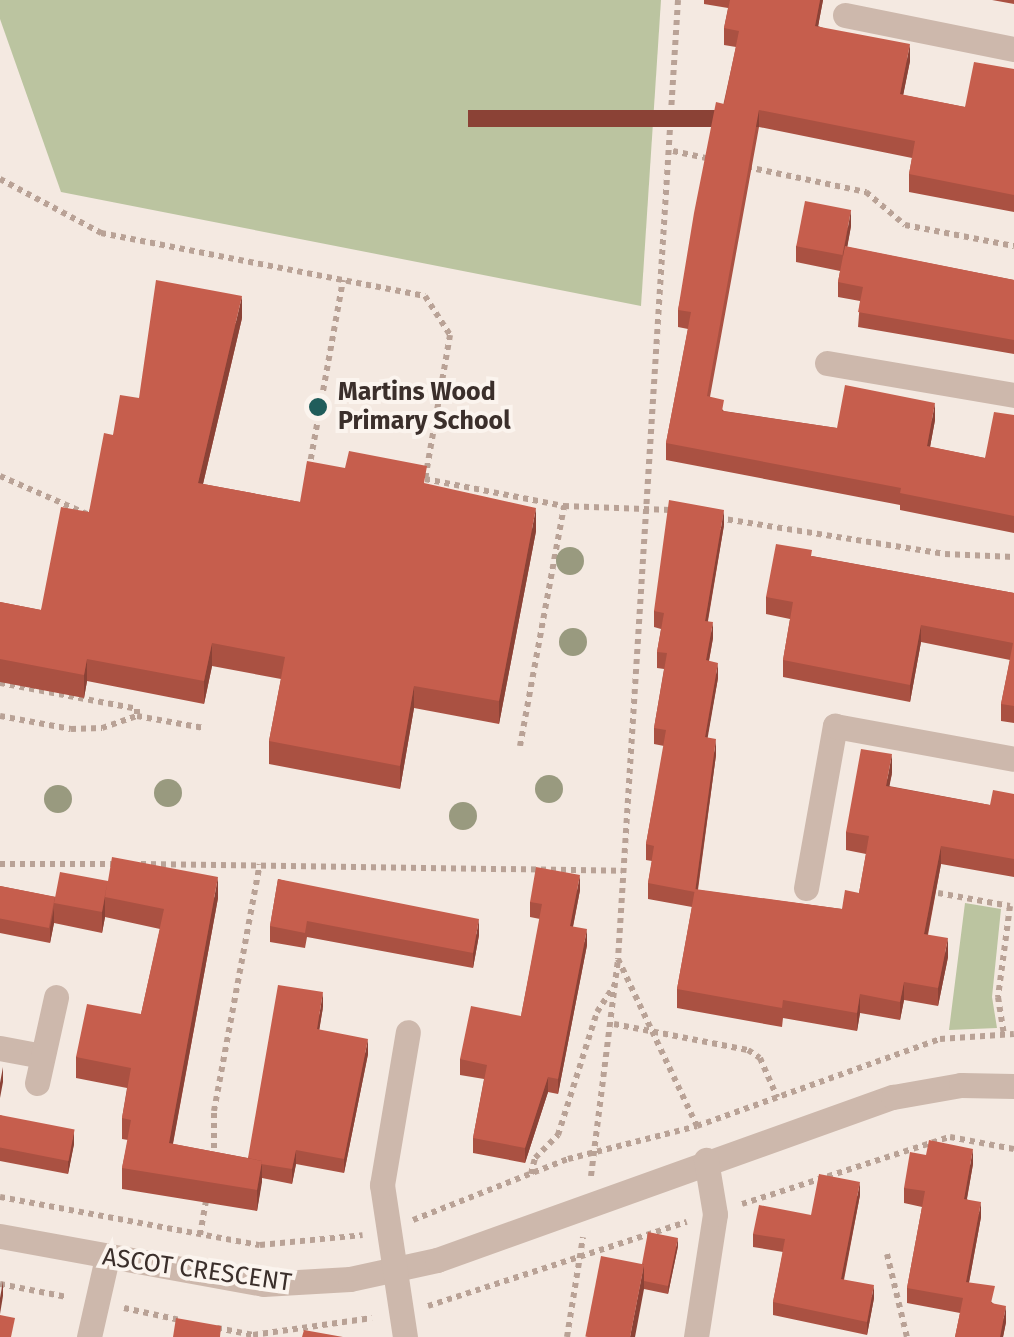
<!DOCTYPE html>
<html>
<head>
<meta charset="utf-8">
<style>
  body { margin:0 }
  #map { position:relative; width:1014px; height:1337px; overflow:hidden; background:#f4e9e1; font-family:"Fira Sans",sans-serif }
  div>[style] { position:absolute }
  .green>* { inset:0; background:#bbc4a0 }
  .path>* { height:6px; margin-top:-3px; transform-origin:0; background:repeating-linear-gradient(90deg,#b9a296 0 5px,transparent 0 10px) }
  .minor>* { height:25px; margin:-12.5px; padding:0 12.5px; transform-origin:12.5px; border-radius:12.5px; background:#cdb8ac }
  .trees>* { width:28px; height:28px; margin:-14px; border-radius:50%; background:#999a7f }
  .wall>* { inset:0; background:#aa5142 }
  .shaded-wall>* { inset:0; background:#8b4236; transform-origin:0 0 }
  .building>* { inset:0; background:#c65e4d; transform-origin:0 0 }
  .dots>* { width:28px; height:28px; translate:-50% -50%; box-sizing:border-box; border:5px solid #fbf4ee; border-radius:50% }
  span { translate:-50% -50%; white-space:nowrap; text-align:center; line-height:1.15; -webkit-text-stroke:8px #fbf4ee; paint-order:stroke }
  .poi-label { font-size:25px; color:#3b2f2b; font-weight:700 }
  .left { translate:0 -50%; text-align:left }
  .street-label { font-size:25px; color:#3b2f2b }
</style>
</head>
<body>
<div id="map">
  <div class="green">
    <i style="clip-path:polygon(0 0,661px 0,641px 306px,61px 192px,0 19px)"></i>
    <i style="clip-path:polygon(965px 903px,1001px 909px,992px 997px,997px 1028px,949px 1030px)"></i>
  </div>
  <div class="path">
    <i style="left:678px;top:0;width:961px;rotate:93.58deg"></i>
    <i style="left:618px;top:959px;width:185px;rotate:64.7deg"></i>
    <i style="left:673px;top:151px;width:39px;rotate:12deg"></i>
    <i style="left:747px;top:167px;width:122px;rotate:11.9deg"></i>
    <i style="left:866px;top:192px;width:51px;rotate:40.2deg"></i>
    <i style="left:905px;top:225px;width:111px;rotate:10.9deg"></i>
    <i style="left:0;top:179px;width:115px;rotate:28.1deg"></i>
    <i style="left:101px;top:233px;width:330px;rotate:11deg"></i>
    <i style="left:425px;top:296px;width:46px;rotate:57.3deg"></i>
    <i style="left:450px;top:335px;width:146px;rotate:99.8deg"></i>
    <i style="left:425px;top:479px;width:142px;rotate:11deg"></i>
    <i style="left:564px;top:506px;width:107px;rotate:2.1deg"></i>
    <i style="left:309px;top:469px;width:192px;rotate:-79.8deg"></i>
    <i style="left:0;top:476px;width:95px;rotate:23.6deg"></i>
    <i style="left:718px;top:518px;width:230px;rotate:9deg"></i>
    <i style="left:945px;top:554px;width:69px;rotate:2.5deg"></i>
    <i style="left:0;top:683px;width:139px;rotate:10.7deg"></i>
    <i style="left:137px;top:709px;width:7px;rotate:90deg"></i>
    <i style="left:0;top:716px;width:72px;rotate:10.4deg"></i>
    <i style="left:71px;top:729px;width:31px;rotate:-2deg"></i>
    <i style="left:102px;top:728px;width:37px;rotate:-19deg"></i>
    <i style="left:137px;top:716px;width:68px;rotate:10.2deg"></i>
    <i style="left:520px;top:746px;width:244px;rotate:-79.6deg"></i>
    <i style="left:0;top:864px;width:119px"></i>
    <i style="left:141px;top:864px;width:481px;rotate:0.8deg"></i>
    <i style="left:938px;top:893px;width:73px;rotate:10.2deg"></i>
    <i style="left:1010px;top:906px;width:92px;rotate:97.5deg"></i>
    <i style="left:998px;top:997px;width:37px;rotate:81deg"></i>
    <i style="left:614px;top:1024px;width:136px;rotate:11deg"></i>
    <i style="left:748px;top:1050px;width:14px;rotate:34deg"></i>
    <i style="left:760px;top:1058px;width:43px;rotate:66.4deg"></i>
    <i style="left:214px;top:1158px;width:47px;rotate:-90deg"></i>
    <i style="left:214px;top:1111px;width:251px;rotate:-79.5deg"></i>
    <i style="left:531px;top:1174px;width:16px;rotate:-76deg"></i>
    <i style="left:535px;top:1158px;width:33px;rotate:-45deg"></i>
    <i style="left:558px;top:1135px;width:129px;rotate:-72.4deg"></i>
    <i style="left:597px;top:1012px;width:33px;rotate:-57deg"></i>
    <i style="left:591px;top:1176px;width:218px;rotate:-82.9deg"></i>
    <i style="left:0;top:1197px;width:264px;rotate:10.5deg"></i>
    <i style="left:260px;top:1245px;width:103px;rotate:-5.5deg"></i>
    <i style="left:742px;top:1204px;width:219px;rotate:-17.9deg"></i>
    <i style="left:950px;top:1137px;width:65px;rotate:10.6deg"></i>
    <i style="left:413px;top:1220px;width:167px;rotate:-21.5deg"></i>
    <i style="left:568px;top:1159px;width:133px;rotate:-14.3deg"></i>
    <i style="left:697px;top:1126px;width:258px;rotate:-19.7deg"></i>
    <i style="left:940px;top:1039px;width:74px;rotate:-3.9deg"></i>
    <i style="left:200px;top:1235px;width:35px;rotate:-80deg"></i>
    <i style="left:887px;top:1254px;width:85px;rotate:76.5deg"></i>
    <i style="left:0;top:1284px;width:68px;rotate:11deg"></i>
    <i style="left:428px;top:1306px;width:272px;rotate:-18deg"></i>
    <i style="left:124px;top:1308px;width:57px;rotate:12.1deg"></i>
    <i style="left:217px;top:1328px;width:37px;rotate:11deg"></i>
    <i style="left:253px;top:1335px;width:120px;rotate:-8.1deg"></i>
    <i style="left:567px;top:1337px;width:101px;rotate:-80.9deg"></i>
  </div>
  <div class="minor">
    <i style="left:845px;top:15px;width:172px;rotate:11.4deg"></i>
    <i style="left:827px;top:363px;width:190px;rotate:9.7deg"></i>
    <i style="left:806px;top:888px;width:165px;rotate:-79.9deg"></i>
    <i style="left:835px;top:726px;width:182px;rotate:10.4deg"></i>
    <i style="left:0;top:1048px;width:43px;rotate:10.8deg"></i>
    <i style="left:37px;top:1083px;width:88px;rotate:-77.5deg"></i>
    <i style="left:0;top:1236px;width:267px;rotate:10.3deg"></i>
    <i style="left:263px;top:1284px;width:87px;rotate:-3.3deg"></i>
    <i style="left:350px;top:1279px;width:89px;rotate:-12.3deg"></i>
    <i style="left:437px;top:1260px;width:484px;rotate:-19.7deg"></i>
    <i style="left:893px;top:1097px;width:69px;rotate:-10deg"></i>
    <i style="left:961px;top:1085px;width:53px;rotate:1.1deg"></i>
    <i style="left:89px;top:1337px;width:81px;rotate:-77.2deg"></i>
    <i style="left:405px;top:1337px;width:154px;rotate:-98.6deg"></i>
    <i style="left:382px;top:1185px;width:155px;rotate:-80.4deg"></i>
    <i style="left:696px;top:1337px;width:124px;rotate:-81.2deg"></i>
    <i style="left:715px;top:1214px;width:55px;rotate:-99.5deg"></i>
  </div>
  <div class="trees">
    <i style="left:570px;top:561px"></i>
    <i style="left:573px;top:642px"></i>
    <i style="left:549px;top:789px"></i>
    <i style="left:168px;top:793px"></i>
    <i style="left:58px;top:799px"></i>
    <i style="left:463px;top:816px"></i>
  </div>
  <div class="wall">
    <i style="clip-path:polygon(704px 0,823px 0,818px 26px,910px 61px,903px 95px,965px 107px,1014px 69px,1014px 212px,909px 192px,909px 174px,912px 158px,759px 127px,710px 397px,724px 411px,837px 428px,935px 420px,930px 447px,985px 458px,1014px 415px,1014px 533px,900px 510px,900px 505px,666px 460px,666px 443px,688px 329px,678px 327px,678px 310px,736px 47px,724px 45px,724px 28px,728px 8px,704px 4px)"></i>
    <i style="clip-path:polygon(992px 0,1014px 0,1014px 4px)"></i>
    <i style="clip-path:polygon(851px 226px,847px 247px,1014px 280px,1014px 354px,858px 327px,860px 301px,838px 297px,838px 282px,840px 271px,796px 262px,796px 246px)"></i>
    <i style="clip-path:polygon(242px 318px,203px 484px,300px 502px,427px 484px,536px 531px,499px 724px,414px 708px,400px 789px,269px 764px,269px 741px,281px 679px,212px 666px,204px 704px,87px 681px,84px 698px,0 682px,0 602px,41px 610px,89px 512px,113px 435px,139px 398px)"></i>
    <i style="clip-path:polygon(724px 525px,708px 621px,713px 638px,709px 661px,718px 678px,707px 738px,716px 755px,698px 890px,842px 909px,859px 893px,866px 854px,846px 850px,846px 832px,892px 773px,889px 786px,990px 805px,1014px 794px,1014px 877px,941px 864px,928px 935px,948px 957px,938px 1006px,904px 1000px,900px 1020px,860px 1013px,857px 1031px,783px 1018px,782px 1027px,677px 1008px,677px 989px,692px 907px,648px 899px,648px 883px,652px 861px,646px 860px,646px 844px,664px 746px,654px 744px,654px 728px,664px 669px,657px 668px,657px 652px,661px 629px,654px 627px,654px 611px)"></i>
    <i style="clip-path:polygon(812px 556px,1014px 593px,1014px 723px,1001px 721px,1001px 704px,1010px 660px,921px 642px,910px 702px,783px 677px,783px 660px,790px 619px,766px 614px,766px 597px)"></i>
    <i style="clip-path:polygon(278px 879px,479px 935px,473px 968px,307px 937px,305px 948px,270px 942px,270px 926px)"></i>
    <i style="clip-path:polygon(108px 881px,218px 898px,173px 1144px,248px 1158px,323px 1007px,319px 1030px,368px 1054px,344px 1173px,296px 1164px,292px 1184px,262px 1178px,257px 1211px,122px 1189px,122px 1168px,128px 1140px,122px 1139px,122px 1118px,127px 1088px,76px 1078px,76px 1057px,141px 1014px,160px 929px,105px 917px,102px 933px,54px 923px,50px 943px,0 933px,0 886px,55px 897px)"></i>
    <i style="clip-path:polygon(580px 890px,573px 927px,587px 945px,558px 1094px,548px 1092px,525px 1163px,473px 1153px,473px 1138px,484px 1079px,460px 1075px,460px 1059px,521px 1016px,540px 919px,530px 917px,530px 902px)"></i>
    <i style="clip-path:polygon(0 1115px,74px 1144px,68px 1174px,0 1161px)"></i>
    <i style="clip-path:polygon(973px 1164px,967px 1199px,981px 1217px,969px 1283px,994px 1304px,1006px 1322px,1003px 1337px,955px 1337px,960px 1313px,907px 1303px,907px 1288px,922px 1207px,904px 1203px,904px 1188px)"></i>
    <i style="clip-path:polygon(860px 1195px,844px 1280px,874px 1298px,867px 1335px,773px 1315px,773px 1302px,783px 1252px,753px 1247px,753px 1234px,811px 1215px)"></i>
    <i style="clip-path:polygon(678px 1246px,668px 1294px,644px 1289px,642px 1264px)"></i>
  </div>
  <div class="shaded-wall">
    <i style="clip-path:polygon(820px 0,823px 0,815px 43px,815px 26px)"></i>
    <i style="clip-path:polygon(910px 44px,910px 61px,900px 111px,900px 94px)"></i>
    <i style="left:759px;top:110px;width:17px;height:291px;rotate:90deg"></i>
    <i style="clip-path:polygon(851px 210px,851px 226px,843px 271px,843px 255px)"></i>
    <i style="clip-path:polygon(242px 296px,242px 318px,198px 505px,198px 483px)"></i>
    <i style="clip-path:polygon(935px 403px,935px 420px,927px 463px,927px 446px)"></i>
    <i style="clip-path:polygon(536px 508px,536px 531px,499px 724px,499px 701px)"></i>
    <i style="clip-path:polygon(724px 510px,724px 525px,705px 636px,705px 621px)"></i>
    <i style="clip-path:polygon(713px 622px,713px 638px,706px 676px,706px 660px)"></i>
    <i style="clip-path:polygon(921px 625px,921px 642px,910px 702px,910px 685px)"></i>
    <i style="clip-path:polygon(212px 643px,212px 666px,204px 704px,204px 681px)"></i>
    <i style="clip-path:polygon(87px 659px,87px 681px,84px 698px,84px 675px)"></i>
    <i style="clip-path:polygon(718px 663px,718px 678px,705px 753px,705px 737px)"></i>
    <i style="clip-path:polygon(414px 686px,414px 708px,400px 789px,400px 766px)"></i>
    <i style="clip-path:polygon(716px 739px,716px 755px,695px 908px,695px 892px)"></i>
    <i style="clip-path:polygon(892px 754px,892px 773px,886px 804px,886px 786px)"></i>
    <i style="clip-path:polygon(941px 846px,941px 864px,924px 952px,924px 934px)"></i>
    <i style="clip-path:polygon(580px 875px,580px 890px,570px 941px,570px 926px)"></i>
    <i style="clip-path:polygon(218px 877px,218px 898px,169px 1164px,169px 1143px)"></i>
    <i style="clip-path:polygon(105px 897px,105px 917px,102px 933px,102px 912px)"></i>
    <i style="clip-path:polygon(54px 908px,54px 923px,50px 943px,50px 928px)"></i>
    <i style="clip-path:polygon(479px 919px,479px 935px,473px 968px,473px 953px)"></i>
    <i style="clip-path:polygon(587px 929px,587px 945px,558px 1094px,558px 1079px)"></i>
    <i style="clip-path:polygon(948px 938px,948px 957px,938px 1006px,938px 988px)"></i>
    <i style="clip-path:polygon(904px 982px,904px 1000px,900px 1020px,900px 1002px)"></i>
    <i style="clip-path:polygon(323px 992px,323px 1007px,317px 1044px,317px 1029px)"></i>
    <i style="clip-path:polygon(860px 994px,860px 1013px,857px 1031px,857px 1013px)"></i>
    <i style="clip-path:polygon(368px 1039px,368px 1054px,344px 1173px,344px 1159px)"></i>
    <i style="clip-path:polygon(3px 1067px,3px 1082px,0 1098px,0 1083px)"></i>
    <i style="clip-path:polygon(548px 1077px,548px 1092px,525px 1163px,525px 1148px)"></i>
    <i style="clip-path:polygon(74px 1130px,74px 1144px,68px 1174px,68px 1160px)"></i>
    <i style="clip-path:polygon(973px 1149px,973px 1164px,964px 1214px,964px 1199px)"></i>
    <i style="clip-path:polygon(296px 1150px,296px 1164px,292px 1184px,292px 1169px)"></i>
    <i style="clip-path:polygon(262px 1161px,262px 1182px,257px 1211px,257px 1190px)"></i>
    <i style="clip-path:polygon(860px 1182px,860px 1195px,841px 1292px,841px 1279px)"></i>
    <i style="clip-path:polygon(981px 1202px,981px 1217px,966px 1298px,966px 1282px)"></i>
    <i style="clip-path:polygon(678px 1238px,678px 1246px,668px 1294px,668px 1286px)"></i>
    <i style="clip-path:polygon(644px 1264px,644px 1289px,635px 1337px,630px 1337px)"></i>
    <i style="clip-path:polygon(3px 1281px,3px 1296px,0 1314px,0 1298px)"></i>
    <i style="clip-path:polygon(874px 1285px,874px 1298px,867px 1335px,867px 1322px)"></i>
    <i style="clip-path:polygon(1006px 1306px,1006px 1322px,1003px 1337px,1000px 1337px)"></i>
  </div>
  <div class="building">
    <i style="clip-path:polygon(730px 0,820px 0,815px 26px,910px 44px,900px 94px,965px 107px,974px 62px,1014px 69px,1014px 195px,909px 174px,915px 141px,759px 110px,707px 396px,724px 400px,722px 411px,837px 428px,845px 385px,935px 403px,927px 446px,985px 458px,994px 412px,1014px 415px,1014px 516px,900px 493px,901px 488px,666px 443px,691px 312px,678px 310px,694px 213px,716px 102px,724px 104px,739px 31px,724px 28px)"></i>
    <i style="left:805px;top:201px;width:47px;height:46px;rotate:11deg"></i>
    <i style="clip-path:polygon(845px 246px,1014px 280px,1014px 340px,858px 312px,863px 287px,838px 282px)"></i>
    <i style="clip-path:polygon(156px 280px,242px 296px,198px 483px,300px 502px,307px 461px,345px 468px,349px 451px,427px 466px,424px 483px,536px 508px,499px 701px,414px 686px,400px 766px,269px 741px,285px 657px,212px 643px,204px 681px,87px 659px,84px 675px,0 659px,0 602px,41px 610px,61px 507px,89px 512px,104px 433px,113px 435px,120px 395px,139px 398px)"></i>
    <i style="clip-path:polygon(669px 500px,724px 510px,705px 621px,713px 622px,706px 660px,718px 663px,705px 737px,716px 739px,695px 892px,648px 883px,654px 846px,646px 844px,666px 730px,654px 728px,667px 653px,657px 652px,664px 613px,654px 611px)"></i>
    <i style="clip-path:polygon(776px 544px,812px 550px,811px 556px,1014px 593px,1014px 706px,1001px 704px,1013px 643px,921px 625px,910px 685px,783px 660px,793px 602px,766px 597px)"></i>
    <i style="clip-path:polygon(861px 749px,892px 754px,886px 786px,990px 805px,993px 790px,1014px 794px,1014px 859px,941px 846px,924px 934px,948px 938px,938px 988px,904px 982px,900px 1002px,860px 994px,857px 1013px,783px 1000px,782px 1008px,677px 989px,695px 889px,842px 909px,845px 890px,859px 893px,869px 836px,846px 832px)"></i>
    <i style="clip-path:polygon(112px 857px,218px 877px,169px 1143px,262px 1161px,257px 1190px,122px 1168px,131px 1120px,122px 1118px,131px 1068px,76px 1057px,87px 1004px,141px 1014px,164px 909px,105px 897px,107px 884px,102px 912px,54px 903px,60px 872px,108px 881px)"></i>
    <i style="clip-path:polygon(536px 867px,580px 875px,570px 926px,587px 929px,558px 1079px,548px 1077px,525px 1148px,473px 1138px,487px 1065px,460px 1059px,471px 1006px,521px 1016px,542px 904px,530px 902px)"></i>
    <i style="clip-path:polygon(278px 879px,479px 919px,473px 953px,307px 921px,305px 933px,270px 926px)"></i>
    <i style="left:0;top:886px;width:56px;height:32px;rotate:11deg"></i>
    <i style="clip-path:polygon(278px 985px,323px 992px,317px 1029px,368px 1039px,344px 1159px,296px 1150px,292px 1169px,261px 1164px,262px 1161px,248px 1158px)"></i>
    <i style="left:0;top:1115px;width:76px;height:32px;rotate:11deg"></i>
    <i style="clip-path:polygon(929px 1140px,973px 1149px,964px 1199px,981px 1202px,966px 1282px,995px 1286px,991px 1303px,1006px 1306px,1000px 1337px,955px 1337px,963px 1298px,907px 1288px,925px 1191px,904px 1188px,910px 1152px,926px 1155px)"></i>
    <i style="clip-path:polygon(819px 1174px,860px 1182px,841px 1279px,874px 1285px,867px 1322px,773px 1302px,785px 1239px,753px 1234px,759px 1205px,811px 1215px)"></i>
    <i style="clip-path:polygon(648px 1232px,678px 1238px,668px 1286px,644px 1281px,644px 1264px,642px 1264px)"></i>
    <i style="left:601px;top:1256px;width:44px;height:82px;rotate:11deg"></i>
    <i style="clip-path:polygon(0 1315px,15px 1318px,11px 1337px,0 1337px)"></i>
    <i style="clip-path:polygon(176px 1318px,221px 1326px,220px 1337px,173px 1337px)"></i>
    <i style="clip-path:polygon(304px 1330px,343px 1337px,302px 1337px)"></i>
  </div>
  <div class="dots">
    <i style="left:318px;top:407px;background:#205d5b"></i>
  </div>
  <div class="poi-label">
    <span class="left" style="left:338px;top:407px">Martins Wood<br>Primary School</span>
  </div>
  <div class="street-label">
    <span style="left:197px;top:1270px;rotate:8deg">ASCOT CRESCENT</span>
  </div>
</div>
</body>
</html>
